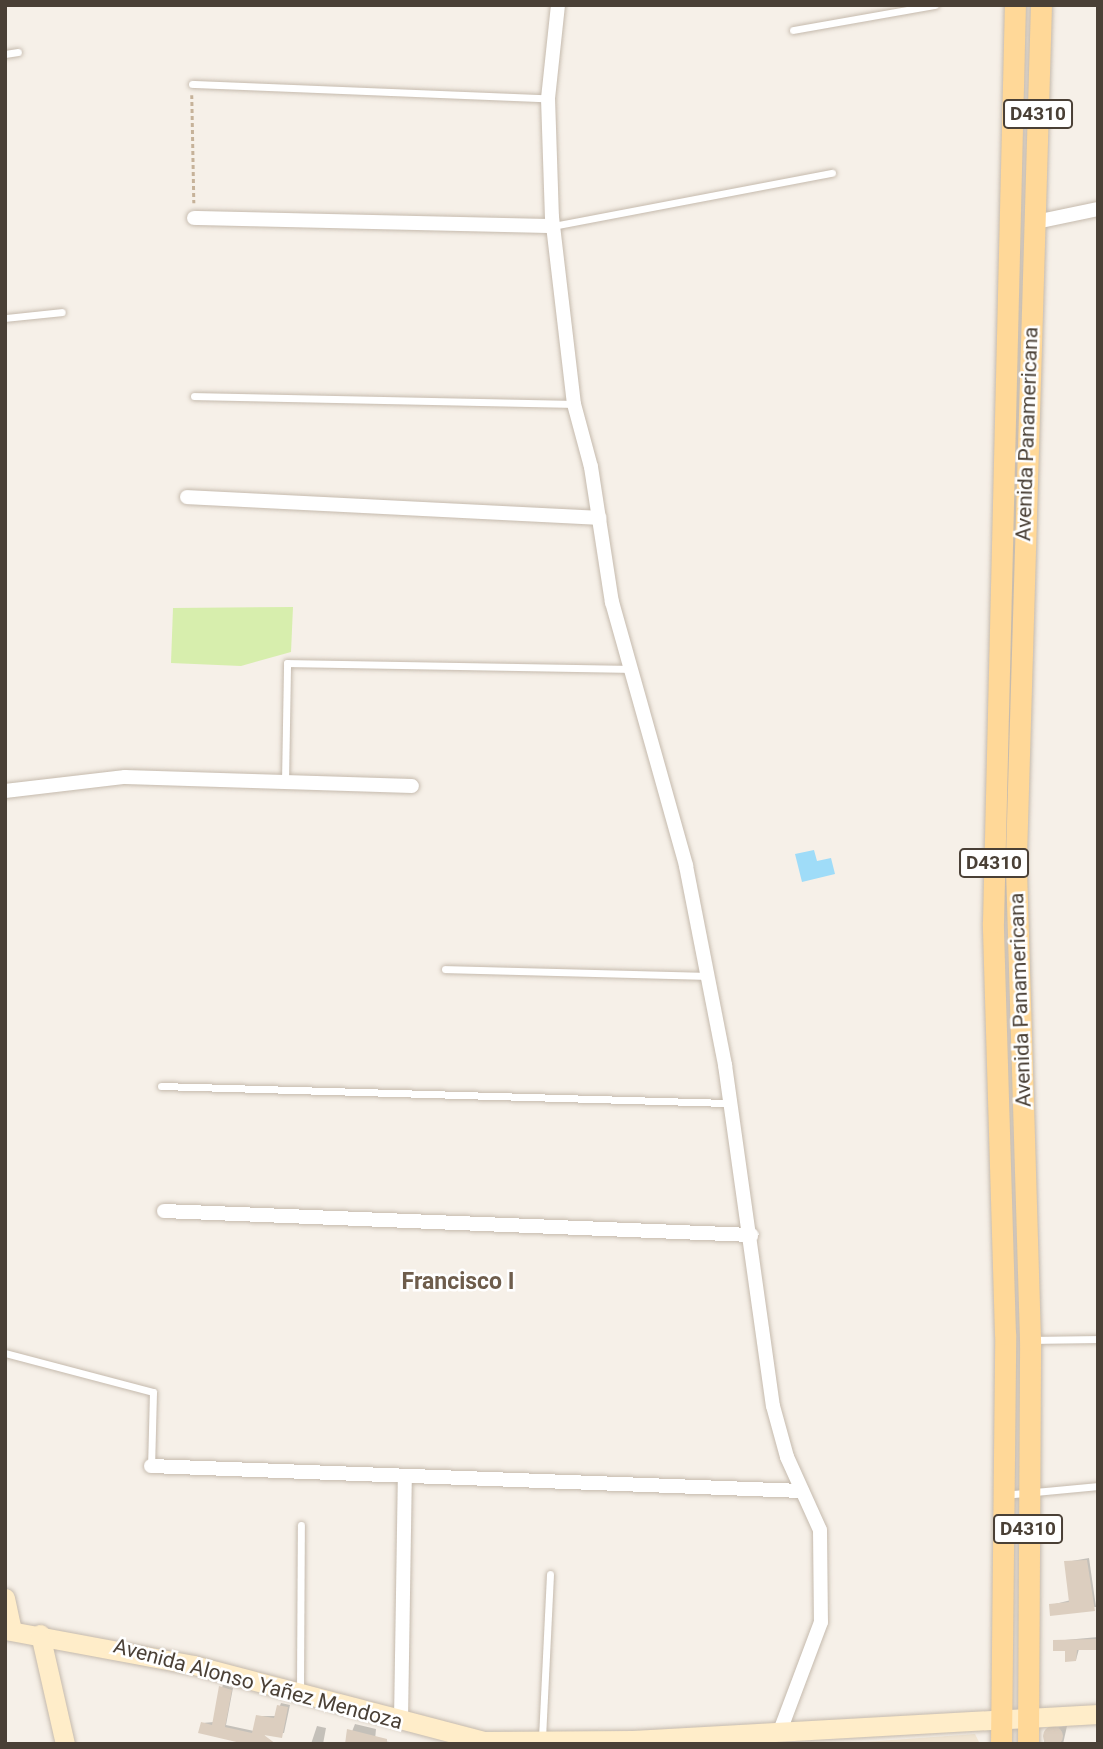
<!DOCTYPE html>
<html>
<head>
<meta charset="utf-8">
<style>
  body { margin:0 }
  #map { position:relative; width:1103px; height:1749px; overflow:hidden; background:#f6f0e8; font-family:Roboto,sans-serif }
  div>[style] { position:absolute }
  .education>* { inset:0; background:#f0e4d1 }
  .green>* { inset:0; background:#d7eead }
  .water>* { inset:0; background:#9fdcf8 }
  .shadow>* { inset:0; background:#0003 }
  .building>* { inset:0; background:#dccebf }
  .round { border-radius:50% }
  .path>* { height:2.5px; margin-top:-1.25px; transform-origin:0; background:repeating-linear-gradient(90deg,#c6b299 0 3.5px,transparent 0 7px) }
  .roads { filter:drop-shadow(0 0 2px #c5baad) drop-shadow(0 0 2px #c5baad) }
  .lane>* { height:7px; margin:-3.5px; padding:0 3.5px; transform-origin:3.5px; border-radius:3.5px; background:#fff }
  .street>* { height:14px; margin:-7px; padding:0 7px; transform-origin:7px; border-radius:7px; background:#fff }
  .secondary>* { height:19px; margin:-9.5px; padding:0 9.5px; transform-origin:9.5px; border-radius:9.5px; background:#ffedc9 }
  .primary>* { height:21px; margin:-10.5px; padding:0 10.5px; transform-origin:10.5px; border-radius:10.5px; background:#ffd898 }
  span { translate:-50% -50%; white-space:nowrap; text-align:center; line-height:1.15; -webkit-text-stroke:5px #fff; paint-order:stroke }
  .shield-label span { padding:2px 5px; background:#fff; border:2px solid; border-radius:5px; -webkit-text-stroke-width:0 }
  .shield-label { font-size:19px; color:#4a4036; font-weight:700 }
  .street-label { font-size:21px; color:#4a4036 }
  .neighbourhood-label { font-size:23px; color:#6e5d4c; font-weight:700 }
  .frame { position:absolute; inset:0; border:7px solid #4a4036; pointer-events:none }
</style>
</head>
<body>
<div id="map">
  <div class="education">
    <i style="clip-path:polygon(975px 1734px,980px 1744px,831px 1744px,851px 1743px)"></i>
  </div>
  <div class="green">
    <i style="clip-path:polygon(293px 607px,291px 652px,241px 666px,171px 663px,173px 608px)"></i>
  </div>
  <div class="water">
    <i style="clip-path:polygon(814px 850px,817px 861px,831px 858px,835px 874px,802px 882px,795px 854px)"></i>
  </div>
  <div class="shadow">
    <i style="clip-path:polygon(1089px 1558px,1096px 1607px,1051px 1605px,1071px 1600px,1066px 1562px)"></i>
    <i style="clip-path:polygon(1098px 1637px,1098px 1649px,1079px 1649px,1076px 1660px,1054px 1641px)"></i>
    <i style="clip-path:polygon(223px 1684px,233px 1688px,226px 1725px,254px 1731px,257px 1716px,276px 1716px,281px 1703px,290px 1705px,284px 1733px,265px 1733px,263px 1743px,202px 1723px,214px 1722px)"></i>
    <i style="clip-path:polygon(355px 1724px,376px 1729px,375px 1740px,404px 1744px,347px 1744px)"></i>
    <i style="clip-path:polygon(317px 1726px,326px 1728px,323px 1744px,311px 1744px)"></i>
    <i style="clip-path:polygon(1067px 1726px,1063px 1744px,1044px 1744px,1046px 1729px)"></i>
  </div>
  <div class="building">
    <i style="clip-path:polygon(1087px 1560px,1095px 1611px,1050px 1616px,1049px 1604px,1069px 1602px,1064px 1561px)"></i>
    <i style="clip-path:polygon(1098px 1639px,1098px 1650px,1077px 1650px,1076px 1661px,1065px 1662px,1065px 1651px,1053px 1651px,1053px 1640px)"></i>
    <i style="clip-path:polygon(219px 1686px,232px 1690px,225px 1727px,252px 1733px,256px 1715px,274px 1718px,277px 1705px,288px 1707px,282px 1738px,264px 1735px,276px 1744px,245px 1744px,198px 1733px,201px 1722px,212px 1725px)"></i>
    <i class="round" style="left:1043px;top:1726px;width:20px;height:20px"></i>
    <i style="clip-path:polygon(347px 1729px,387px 1739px,387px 1744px,345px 1744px)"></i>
  </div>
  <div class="path">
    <i style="left:192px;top:95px;width:108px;rotate:88.9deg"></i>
  </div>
  <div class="roads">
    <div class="lane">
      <i style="left:793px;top:30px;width:144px;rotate:-10deg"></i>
      <i style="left:5px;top:54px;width:13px;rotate:-9deg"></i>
      <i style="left:192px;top:84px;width:355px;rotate:2.3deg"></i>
      <i style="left:553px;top:226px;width:284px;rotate:-10.8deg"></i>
      <i style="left:5px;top:318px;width:57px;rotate:-6deg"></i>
      <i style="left:194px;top:396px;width:379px;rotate:1.2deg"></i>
      <i style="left:285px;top:782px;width:119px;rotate:-89deg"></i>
      <i style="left:287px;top:663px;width:344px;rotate:1deg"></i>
      <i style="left:445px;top:969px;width:261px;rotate:1.5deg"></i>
      <i style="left:161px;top:1086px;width:567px;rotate:1.72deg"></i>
      <i style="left:1031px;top:1340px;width:67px;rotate:-0.9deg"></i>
      <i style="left:5px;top:1353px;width:153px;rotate:14.8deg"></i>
      <i style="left:153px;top:1392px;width:74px;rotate:91.5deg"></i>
      <i style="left:1004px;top:1495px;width:94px;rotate:-5.5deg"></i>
      <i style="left:300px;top:1692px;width:167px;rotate:-89.7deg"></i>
      <i style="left:542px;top:1738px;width:164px;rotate:-87.2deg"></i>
    </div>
    <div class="street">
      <i style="left:558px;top:5px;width:94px;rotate:96.1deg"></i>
      <i style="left:548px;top:98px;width:119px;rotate:88.1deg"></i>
      <i style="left:552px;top:217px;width:188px;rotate:83.3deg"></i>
      <i style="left:574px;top:404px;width:65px;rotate:74.9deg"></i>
      <i style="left:591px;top:467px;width:137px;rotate:81.2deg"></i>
      <i style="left:612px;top:602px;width:274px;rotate:74.3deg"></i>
      <i style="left:686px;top:866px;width:203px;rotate:78.9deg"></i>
      <i style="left:725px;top:1065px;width:344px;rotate:82deg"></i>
      <i style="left:773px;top:1406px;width:53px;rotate:74.6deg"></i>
      <i style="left:787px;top:1457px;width:80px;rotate:65.7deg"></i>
      <i style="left:820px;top:1530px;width:92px;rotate:89.4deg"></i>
      <i style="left:821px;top:1622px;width:116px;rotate:110.6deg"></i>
      <i style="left:194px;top:218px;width:358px;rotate:1.3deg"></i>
      <i style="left:1036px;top:222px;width:63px;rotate:-11.8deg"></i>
      <i style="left:187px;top:497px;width:413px;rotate:2.9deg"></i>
      <i style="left:5px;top:791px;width:121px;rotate:-6.7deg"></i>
      <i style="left:125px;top:777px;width:287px;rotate:1.8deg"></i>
      <i style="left:164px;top:1211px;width:588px;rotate:2.34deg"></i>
      <i style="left:151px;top:1466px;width:651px;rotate:2.2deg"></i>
      <i style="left:401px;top:1721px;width:244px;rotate:-89.1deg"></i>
    </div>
    <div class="secondary">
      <i style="left:5px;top:1598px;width:33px;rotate:78deg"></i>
      <i style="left:5px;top:1630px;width:192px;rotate:10.5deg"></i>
      <i style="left:194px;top:1665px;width:299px;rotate:14.7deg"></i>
      <i style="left:483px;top:1741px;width:150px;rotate:-0.4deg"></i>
      <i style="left:633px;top:1740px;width:466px;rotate:-3.2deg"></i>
      <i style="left:40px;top:1634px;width:113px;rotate:77.2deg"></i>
    </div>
    <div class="primary">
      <i style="left:1001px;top:1744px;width:410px;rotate:-89.4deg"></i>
      <i style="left:1005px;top:1334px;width:412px;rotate:-91.7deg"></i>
      <i style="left:993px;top:922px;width:917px;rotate:-88.63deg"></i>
      <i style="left:1028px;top:1744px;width:404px;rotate:-89.7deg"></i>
      <i style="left:1030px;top:1340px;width:483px;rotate:-91.7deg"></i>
      <i style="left:1016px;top:857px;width:852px;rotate:-88.32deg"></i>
    </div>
  </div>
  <div class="shield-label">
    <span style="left:1038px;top:114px">D4310</span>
    <span style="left:994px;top:863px">D4310</span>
    <span style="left:1028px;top:1529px">D4310</span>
  </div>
  <div class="street-label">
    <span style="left:1027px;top:434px;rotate:-88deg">Avenida Panamericana</span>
    <span style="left:1020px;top:1000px;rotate:-92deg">Avenida Panamericana</span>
    <span style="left:258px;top:1684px;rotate:15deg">Avenida Alonso Yañez Mendoza</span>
  </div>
  <div class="neighbourhood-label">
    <span style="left:458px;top:1282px">Francisco I</span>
  </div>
  <div class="frame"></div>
</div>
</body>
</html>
